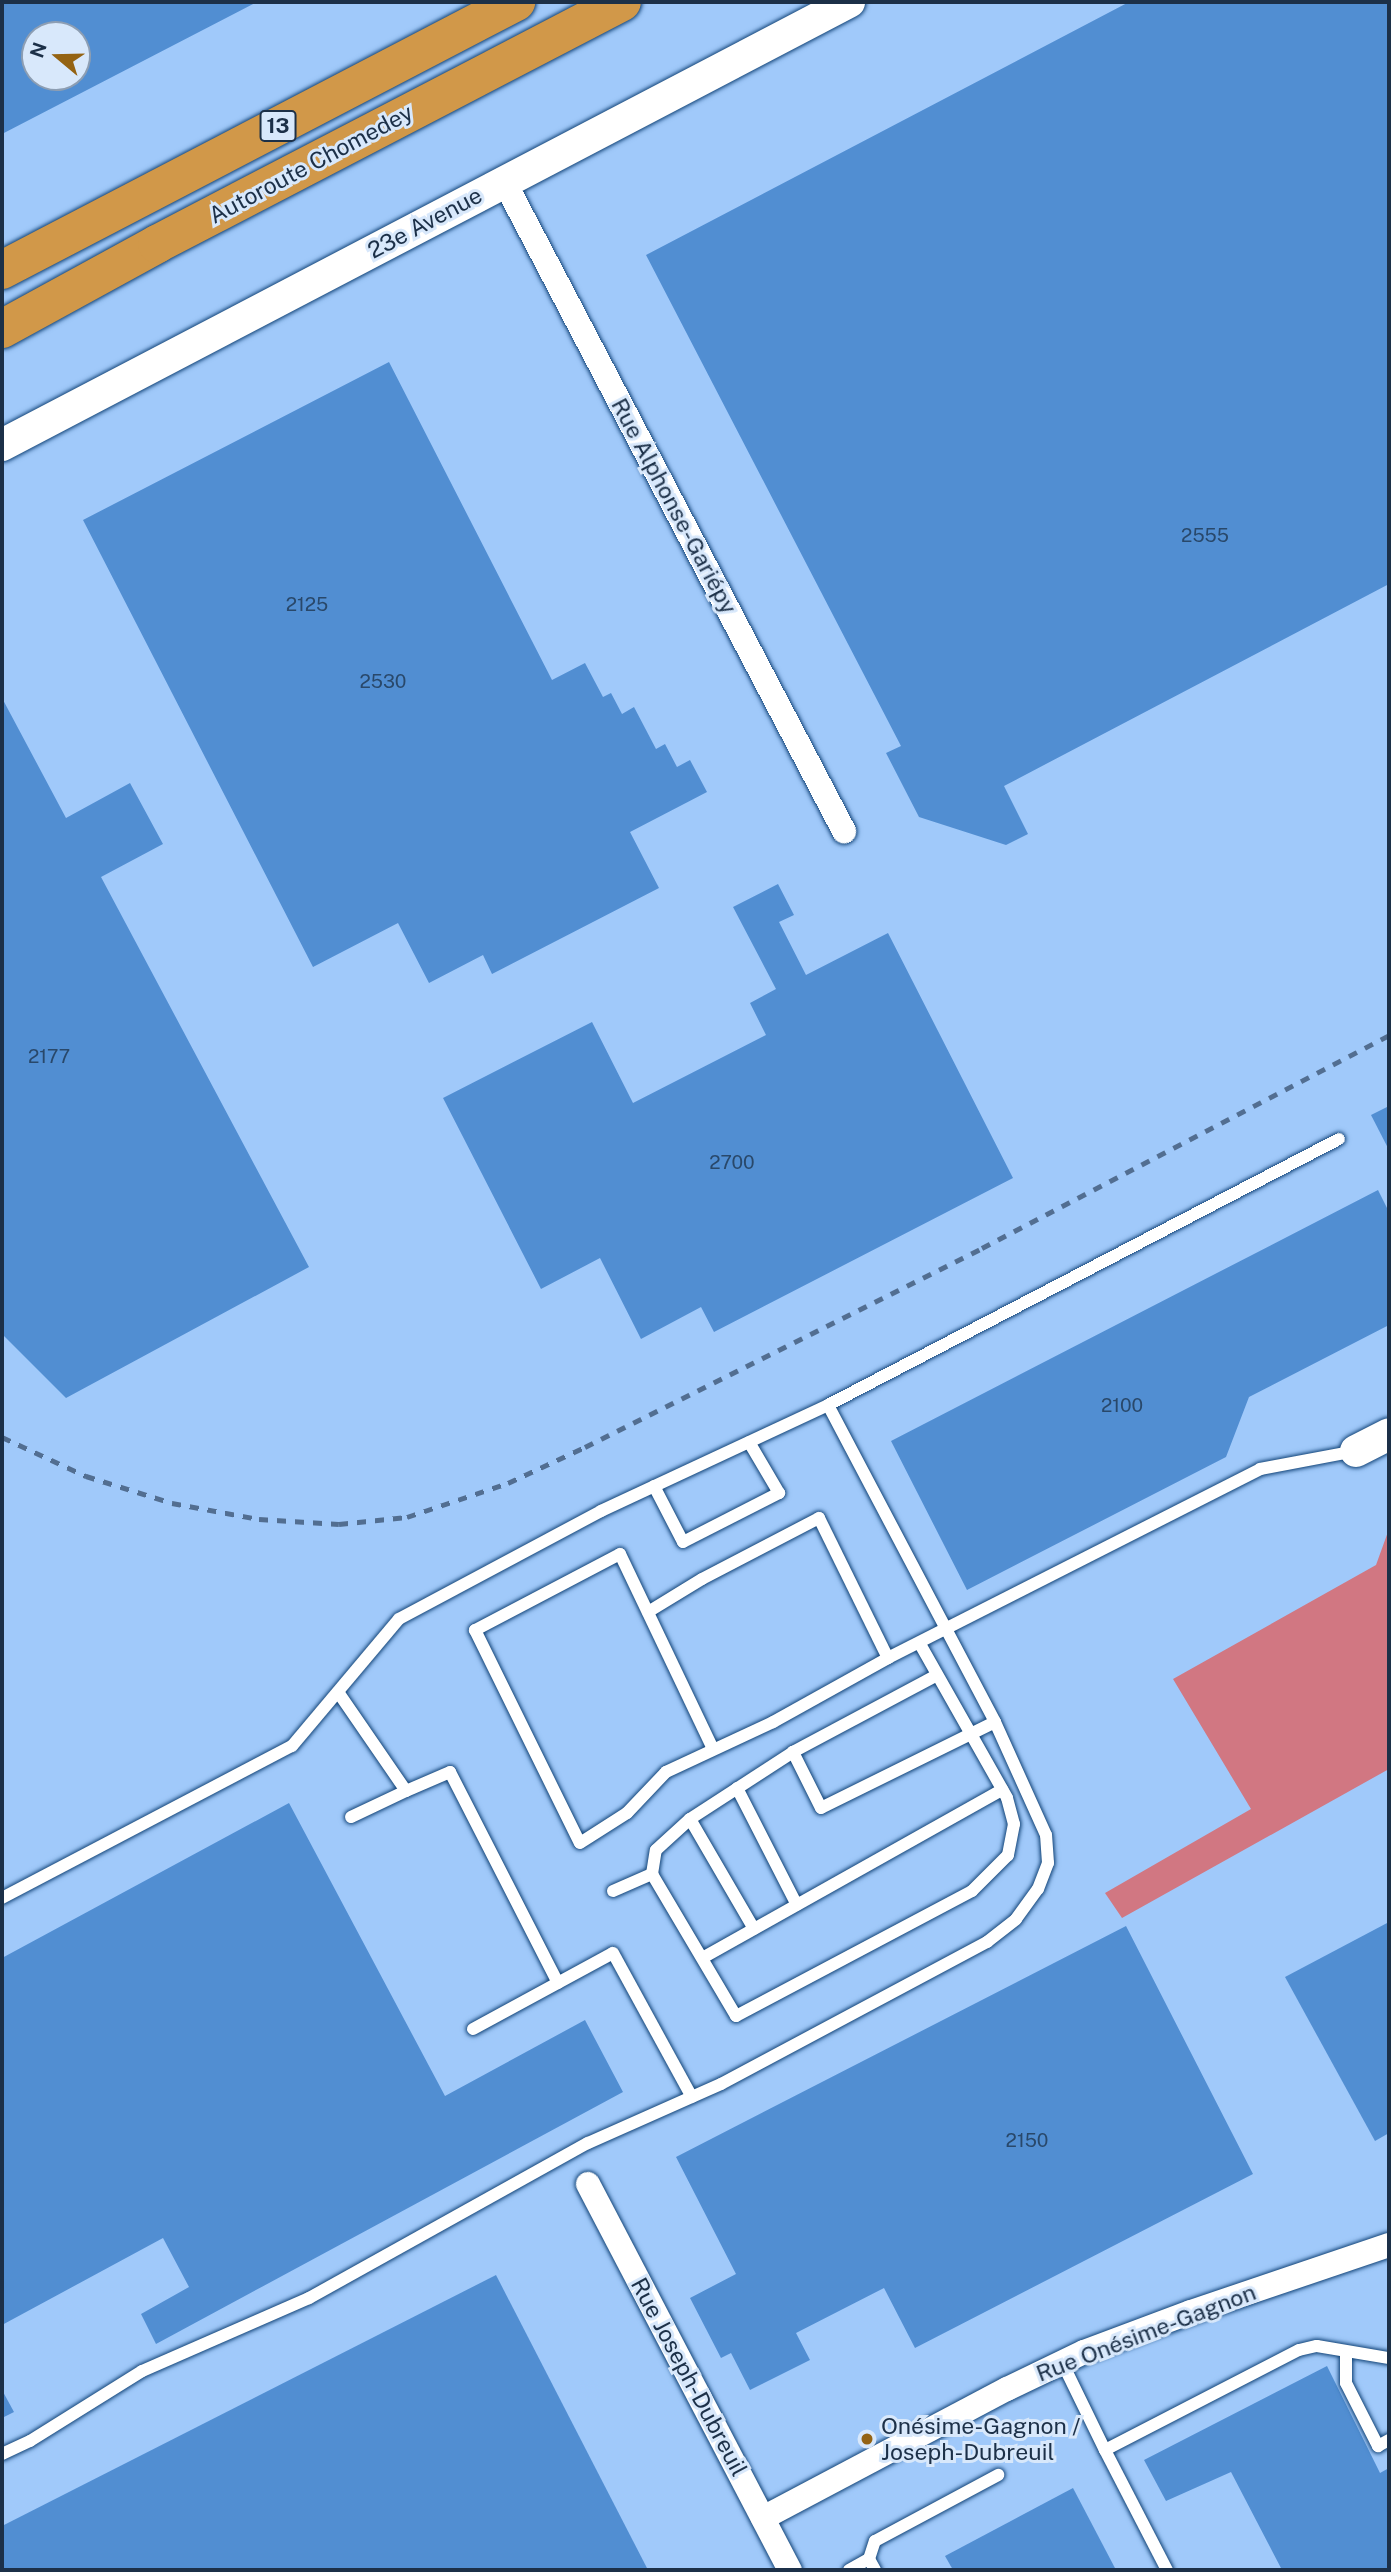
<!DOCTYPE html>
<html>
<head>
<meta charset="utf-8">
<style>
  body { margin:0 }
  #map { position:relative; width:1391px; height:2572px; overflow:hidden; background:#a0c9fa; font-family:"Public Sans",sans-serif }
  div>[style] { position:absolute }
  .green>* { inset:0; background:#d17782 }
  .building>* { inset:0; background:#518ed2 }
  .roads { filter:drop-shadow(0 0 2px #124478) drop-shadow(0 0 2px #124478) }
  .service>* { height:12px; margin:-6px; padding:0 6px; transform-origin:6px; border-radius:6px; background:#fff }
  .minor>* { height:24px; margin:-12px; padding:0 12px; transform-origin:12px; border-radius:12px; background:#fff }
  .tertiary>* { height:32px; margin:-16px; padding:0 16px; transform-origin:16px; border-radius:16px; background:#fff }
  .motorway>* { height:38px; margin:-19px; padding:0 19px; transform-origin:19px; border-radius:19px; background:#d19849 }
  .rail>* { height:5px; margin-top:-2.5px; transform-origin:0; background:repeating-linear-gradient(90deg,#526e91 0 9px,transparent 0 18px) }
  .dots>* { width:19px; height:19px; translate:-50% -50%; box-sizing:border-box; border:4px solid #d8e8fb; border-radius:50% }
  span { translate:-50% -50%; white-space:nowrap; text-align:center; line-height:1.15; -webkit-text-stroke:6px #d8e8fb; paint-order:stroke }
  .number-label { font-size:19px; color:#29486a }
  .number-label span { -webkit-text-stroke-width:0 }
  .shield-label span { padding:2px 5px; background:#d8e8fb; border:2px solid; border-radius:5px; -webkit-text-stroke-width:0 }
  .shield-label { font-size:21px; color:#1c3048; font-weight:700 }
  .street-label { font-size:23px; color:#1c3048 }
  .poi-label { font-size:23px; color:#1c3048 }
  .left { translate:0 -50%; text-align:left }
  .frame { position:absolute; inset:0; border:4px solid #1c3048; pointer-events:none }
  .north { position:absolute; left:21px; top:21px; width:70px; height:70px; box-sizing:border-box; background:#d8e8fb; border:2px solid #8d9eb3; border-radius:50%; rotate:289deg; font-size:19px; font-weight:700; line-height:28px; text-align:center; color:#1c3048 }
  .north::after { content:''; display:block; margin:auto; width:24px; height:32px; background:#946313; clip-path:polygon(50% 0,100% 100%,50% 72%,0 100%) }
</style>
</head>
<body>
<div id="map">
  <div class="green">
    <i style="clip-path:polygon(1389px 1529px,1389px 1769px,1122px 1918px,1105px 1893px,1251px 1809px,1173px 1679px,1376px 1565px)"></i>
  </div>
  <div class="building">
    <i style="clip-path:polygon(evenodd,2px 2px,257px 2px,2px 134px,2px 2px,35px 35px,77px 35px,77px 77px,35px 77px,35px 35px)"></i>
    <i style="clip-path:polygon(1129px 2px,1389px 2px,1389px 584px,1004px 786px,1028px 834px,1006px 845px,919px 817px,886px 753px,901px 746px,646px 255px)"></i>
    <i style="clip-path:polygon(389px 362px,552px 680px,585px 663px,603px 697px,611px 693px,622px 714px,634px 707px,656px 749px,665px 744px,677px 767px,690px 760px,707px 792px,630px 832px,659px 888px,492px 974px,483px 955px,429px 983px,398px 923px,313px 967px,83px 520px)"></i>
    <i style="clip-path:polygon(2px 698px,66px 818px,130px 783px,163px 844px,101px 877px,309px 1267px,66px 1398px,2px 1334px)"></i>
    <i style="clip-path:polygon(778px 884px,794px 915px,779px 922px,806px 975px,888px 933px,1013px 1178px,714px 1332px,701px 1307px,641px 1339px,600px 1258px,541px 1289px,443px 1098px,592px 1022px,633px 1103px,766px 1035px,750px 1003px,776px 989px,733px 907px)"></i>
    <i style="clip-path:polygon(1389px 1106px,1389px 1150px,1371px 1115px)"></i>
    <i style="clip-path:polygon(1378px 1190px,1389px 1212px,1389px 1325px,1249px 1397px,1226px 1457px,967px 1590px,891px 1441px)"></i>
    <i style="clip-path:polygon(289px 1803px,445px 2096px,585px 2020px,623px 2092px,156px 2344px,141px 2314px,189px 2287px,163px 2238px,2px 2325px,2px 1958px)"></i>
    <i style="clip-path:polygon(1389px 1922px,1389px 2133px,1375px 2141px,1285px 1977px)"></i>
    <i style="clip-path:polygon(1126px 1926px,1253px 2174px,915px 2348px,884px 2288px,796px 2333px,810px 2360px,750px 2390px,731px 2353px,721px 2358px,690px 2298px,736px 2274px,676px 2157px)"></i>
    <i style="clip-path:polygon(496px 2275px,648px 2570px,2px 2570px,2px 2526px)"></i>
    <i style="clip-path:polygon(1327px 2366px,1380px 2473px,1389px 2468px,1389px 2570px,1282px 2570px,1231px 2472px,1166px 2501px,1144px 2460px)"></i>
    <i style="clip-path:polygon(2px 2390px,14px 2412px,2px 2418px)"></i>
    <i style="clip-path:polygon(1073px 2488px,1116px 2570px,953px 2570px,945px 2556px)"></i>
  </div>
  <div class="roads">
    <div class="service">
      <i style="left:828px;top:1405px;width:576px;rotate:-27.5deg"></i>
      <i style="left:654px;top:1486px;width:63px;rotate:62.6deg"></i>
      <i style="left:683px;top:1542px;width:108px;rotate:-27deg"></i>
      <i style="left:779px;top:1493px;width:59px;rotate:-120.5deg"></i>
      <i style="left:648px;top:1612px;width:63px;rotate:-31.4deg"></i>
      <i style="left:702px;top:1579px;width:132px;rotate:-27.5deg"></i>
      <i style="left:819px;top:1518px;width:156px;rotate:63.8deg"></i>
      <i style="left:920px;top:1644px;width:177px;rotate:60.5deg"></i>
      <i style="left:1007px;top:1798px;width:27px;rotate:75deg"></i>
      <i style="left:1014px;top:1824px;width:32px;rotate:101deg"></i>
      <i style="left:1008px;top:1855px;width:51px;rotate:135deg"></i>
      <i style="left:972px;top:1891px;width:267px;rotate:152.1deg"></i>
      <i style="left:736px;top:2016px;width:165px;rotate:-120.6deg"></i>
      <i style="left:652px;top:1874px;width:24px;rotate:-81deg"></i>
      <i style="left:656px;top:1850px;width:46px;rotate:-42.4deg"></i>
      <i style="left:690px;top:1819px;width:123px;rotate:-33deg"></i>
      <i style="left:793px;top:1752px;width:163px;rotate:-28.1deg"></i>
      <i style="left:338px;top:1692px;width:120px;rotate:55.5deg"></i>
      <i style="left:406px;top:1791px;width:48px;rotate:-23.4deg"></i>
      <i style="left:450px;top:1772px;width:237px;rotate:62.9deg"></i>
      <i style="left:713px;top:1749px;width:216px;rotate:-115.5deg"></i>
      <i style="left:620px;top:1554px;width:164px;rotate:152.3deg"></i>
      <i style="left:475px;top:1630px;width:237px;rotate:63.8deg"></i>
      <i style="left:580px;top:1843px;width:56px;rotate:-32.6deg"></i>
      <i style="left:627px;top:1813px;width:57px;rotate:-46.4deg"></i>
      <i style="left:666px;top:1772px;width:118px;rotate:-25deg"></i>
      <i style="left:773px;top:1722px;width:132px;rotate:-29.1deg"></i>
      <i style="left:888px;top:1658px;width:417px;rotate:-26.9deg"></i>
      <i style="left:1260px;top:1469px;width:98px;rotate:-10.6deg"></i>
      <i style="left:737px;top:1788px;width:131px;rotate:62.9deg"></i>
      <i style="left:351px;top:1817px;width:61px;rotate:-25.3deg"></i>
      <i style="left:690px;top:1819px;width:127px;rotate:59.8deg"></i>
      <i style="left:613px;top:1891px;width:43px;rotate:-23.6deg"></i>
      <i style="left:2px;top:1898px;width:327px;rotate:-27.7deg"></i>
      <i style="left:292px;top:1746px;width:166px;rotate:-49.9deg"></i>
      <i style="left:399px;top:1619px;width:229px;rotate:-28.1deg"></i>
      <i style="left:601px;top:1511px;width:251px;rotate:-25deg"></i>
      <i style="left:828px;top:1405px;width:358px;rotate:62.2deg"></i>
      <i style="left:995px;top:1722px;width:194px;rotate:153.7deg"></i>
      <i style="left:821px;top:1808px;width:63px;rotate:-116.6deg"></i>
      <i style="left:704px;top:1957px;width:342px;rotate:-29.3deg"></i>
      <i style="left:473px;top:2029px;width:159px;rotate:-28.5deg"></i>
      <i style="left:613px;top:1953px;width:164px;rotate:61.3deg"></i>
      <i style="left:1346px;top:2352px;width:31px;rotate:90deg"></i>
      <i style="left:1346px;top:2383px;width:71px;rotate:63.1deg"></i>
      <i style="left:1378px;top:2446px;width:13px;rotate:-29deg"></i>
      <i style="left:1062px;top:2362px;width:98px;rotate:64deg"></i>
      <i style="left:1105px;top:2450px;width:218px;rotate:-27.3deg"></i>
      <i style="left:1299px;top:2350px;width:18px;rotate:-13deg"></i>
      <i style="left:1317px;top:2346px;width:73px;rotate:9.5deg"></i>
      <i style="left:1105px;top:2450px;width:135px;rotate:62.7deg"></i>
      <i style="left:2px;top:2454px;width:31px;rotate:-25deg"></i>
      <i style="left:30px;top:2441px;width:132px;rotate:-32deg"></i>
      <i style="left:142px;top:2371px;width:182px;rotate:-23.6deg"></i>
      <i style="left:309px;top:2298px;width:319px;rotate:-29.1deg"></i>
      <i style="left:588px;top:2143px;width:145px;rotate:-23.9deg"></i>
      <i style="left:721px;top:2084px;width:302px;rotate:-28.1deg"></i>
      <i style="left:987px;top:1942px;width:37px;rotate:-38deg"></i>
      <i style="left:1016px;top:1919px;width:37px;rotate:-54deg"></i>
      <i style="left:1038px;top:1889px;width:28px;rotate:-69deg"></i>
      <i style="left:1048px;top:1863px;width:28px;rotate:-94deg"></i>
      <i style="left:1046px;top:1835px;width:124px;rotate:-114.3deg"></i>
      <i style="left:869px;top:2559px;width:19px;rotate:-72deg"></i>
      <i style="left:875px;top:2541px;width:140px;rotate:-28.2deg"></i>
      <i style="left:849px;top:2570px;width:23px;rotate:-29deg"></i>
      <i style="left:869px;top:2559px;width:13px;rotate:61deg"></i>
    </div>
    <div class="minor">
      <i style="left:504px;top:181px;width:734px;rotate:62.39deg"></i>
      <i style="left:588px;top:2184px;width:436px;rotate:62.4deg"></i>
      <i style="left:763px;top:2518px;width:276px;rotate:-27.9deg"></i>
      <i style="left:1007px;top:2389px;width:85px;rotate:-25.7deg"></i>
      <i style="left:1084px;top:2352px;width:114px;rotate:-20.5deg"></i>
      <i style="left:1191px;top:2312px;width:209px;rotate:-18.7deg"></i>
    </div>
    <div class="tertiary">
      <i style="left:2px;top:445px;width:956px;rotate:-27.61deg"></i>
      <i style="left:1356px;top:1451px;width:37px;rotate:-27deg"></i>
    </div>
    <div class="motorway">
      <i style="left:2px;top:270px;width:580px;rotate:-27.54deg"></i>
      <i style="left:2px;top:329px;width:177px;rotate:-28.7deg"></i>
      <i style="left:157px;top:244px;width:524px;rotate:-27.49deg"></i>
    </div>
  </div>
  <div class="rail">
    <i style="left:2px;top:1437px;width:93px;rotate:24.9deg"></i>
    <i style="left:86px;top:1476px;width:90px;rotate:17.4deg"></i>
    <i style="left:172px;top:1503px;width:88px;rotate:10.4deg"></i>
    <i style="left:259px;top:1519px;width:80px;rotate:3.6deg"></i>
    <i style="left:339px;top:1524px;width:68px;rotate:-5.9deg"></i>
    <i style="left:407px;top:1517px;width:107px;rotate:-18.6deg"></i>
    <i style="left:508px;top:1483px;width:85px;rotate:-25.1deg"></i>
    <i style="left:585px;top:1447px;width:444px;rotate:-26.6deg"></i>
    <i style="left:982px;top:1248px;width:459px;rotate:-27.6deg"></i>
  </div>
  <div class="dots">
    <i style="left:867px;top:2439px;background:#946313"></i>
  </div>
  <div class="number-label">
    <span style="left:1205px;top:536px">2555</span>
    <span style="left:307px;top:605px">2125</span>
    <span style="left:383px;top:682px">2530</span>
    <span style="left:49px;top:1057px">2177</span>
    <span style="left:732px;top:1163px">2700</span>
    <span style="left:1122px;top:1406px">2100</span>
    <span style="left:1027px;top:2141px">2150</span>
  </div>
  <div class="shield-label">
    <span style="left:278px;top:126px">13</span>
  </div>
  <div class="street-label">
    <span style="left:311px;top:164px;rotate:-28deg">Autoroute Chomedey</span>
    <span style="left:425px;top:223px;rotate:-28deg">23e Avenue</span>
    <span style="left:674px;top:506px;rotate:62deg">Rue Alphonse-Gariépy</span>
    <span style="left:1146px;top:2333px;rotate:-21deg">Rue Onésime-Gagnon</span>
    <span style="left:689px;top:2377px;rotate:62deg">Rue Joseph-Dubreuil</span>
  </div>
  <div class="poi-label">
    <span class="left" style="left:881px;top:2439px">Onésime-Gagnon /<br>Joseph-Dubreuil</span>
  </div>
  <div class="frame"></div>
  <div class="north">N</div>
</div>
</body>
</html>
